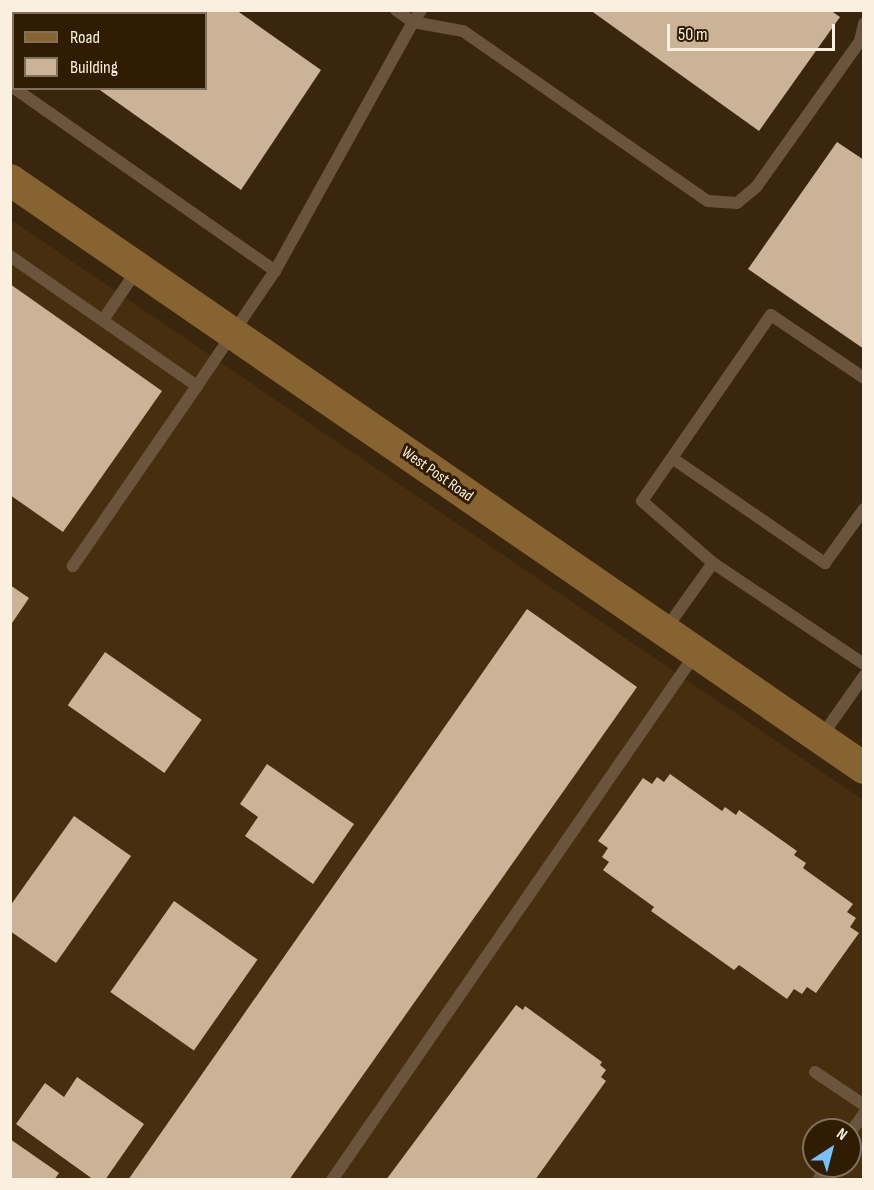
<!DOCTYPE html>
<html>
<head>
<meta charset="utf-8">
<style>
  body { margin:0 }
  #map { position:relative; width:874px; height:1190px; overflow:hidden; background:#39260d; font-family:"Sofia Sans Condensed",sans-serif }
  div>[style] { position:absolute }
  .built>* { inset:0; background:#462e0e }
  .building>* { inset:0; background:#cbb397; transform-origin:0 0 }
  .lane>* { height:12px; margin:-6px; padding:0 6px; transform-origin:6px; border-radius:6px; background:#6a543b }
  .secondary>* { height:32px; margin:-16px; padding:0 16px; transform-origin:16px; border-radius:16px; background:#866331 }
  span { translate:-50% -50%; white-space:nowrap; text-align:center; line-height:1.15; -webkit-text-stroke:6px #2f1c03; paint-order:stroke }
  .street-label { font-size:16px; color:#fbefe0 }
  .frame { position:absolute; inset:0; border:12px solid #fbefe0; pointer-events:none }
  .legend { position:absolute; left:12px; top:12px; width:195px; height:78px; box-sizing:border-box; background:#2f1c03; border:2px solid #81705b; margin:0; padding:8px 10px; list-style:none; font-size:18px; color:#fbefe0 }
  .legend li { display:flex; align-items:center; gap:12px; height:30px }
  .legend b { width:30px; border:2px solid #81705b }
  .north { position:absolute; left:802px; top:1118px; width:60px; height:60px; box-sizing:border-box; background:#2f1c03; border:2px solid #81705b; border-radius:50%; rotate:36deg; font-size:16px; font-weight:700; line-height:24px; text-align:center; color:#fbefe0 }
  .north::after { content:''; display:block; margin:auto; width:21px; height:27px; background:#7abff8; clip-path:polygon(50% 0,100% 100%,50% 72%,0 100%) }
  .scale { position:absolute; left:667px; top:24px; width:168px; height:27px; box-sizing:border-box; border:3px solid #fbefe0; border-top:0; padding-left:8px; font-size:18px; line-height:21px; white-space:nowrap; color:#fbefe0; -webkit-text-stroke:4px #2f1c03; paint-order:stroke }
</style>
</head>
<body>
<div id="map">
  <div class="built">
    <i style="clip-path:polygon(evenodd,10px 219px,863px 800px,863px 1179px,11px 1179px,10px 219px,814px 1130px,850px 1130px,850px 1166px,814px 1166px,814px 1130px)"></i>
  </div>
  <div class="building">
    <i style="clip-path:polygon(10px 10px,236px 10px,321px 70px,241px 190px,97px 88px,206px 88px,206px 14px,14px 14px,14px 30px)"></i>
    <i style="clip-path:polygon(590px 10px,830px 10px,840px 17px,759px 131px)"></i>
    <i style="clip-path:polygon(837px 142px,864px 160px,864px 349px,748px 269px)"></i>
    <i style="clip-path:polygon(10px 284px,162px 391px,63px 532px,10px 495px)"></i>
    <i style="clip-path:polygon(10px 585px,29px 598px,10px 626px)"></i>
    <i style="clip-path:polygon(527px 609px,637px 687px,289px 1180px,128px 1180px)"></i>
    <i style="left:105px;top:652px;width:118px;height:65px;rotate:35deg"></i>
    <i style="clip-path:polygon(267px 764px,354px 824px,313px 884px,245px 836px,258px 817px,240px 804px)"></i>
    <i style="clip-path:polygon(670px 774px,722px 811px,725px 807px,736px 815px,739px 810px,797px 851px,794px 855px,806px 863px,803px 868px,853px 904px,847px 912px,856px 918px,850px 927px,859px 933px,816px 993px,807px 987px,802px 994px,794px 989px,787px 999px,739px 965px,734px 970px,651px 911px,654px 907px,603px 870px,609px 862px,602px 857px,608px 848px,598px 841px,643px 778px,652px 784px,657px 777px,664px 782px)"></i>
    <i style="clip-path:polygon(74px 816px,131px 856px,56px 963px,10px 931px,10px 906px)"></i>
    <i style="left:174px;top:901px;width:102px;height:111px;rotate:35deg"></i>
    <i style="clip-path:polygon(516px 1005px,523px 1010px,525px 1006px,602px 1062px,600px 1065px,606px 1070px,601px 1077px,606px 1081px,535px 1180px,386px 1180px)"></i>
    <i style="clip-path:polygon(77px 1077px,144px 1124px,105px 1180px,94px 1180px,16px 1124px,45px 1083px,64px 1097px)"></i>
    <i style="clip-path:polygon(10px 1139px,59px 1173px,54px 1180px,10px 1180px)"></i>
  </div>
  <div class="lane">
    <i style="left:396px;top:10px;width:21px;rotate:35deg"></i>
    <i style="left:413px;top:22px;width:14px;rotate:-56deg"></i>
    <i style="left:14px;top:88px;width:319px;rotate:35deg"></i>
    <i style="left:10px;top:256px;width:228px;rotate:34.8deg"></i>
    <i style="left:197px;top:386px;width:219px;rotate:124.6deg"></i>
    <i style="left:103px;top:320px;width:60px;rotate:-55.8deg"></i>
    <i style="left:197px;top:386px;width:139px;rotate:-55.9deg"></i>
    <i style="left:275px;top:271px;width:285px;rotate:-61deg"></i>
    <i style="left:413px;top:22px;width:51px;rotate:10.2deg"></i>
    <i style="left:463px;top:31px;width:298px;rotate:34.8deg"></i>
    <i style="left:708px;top:201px;width:29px;rotate:4deg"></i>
    <i style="left:737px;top:203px;width:26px;rotate:-40deg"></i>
    <i style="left:757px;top:186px;width:178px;rotate:-54.6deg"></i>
    <i style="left:860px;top:41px;width:18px;rotate:-77deg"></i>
    <i style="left:672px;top:458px;width:186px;rotate:34.5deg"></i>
    <i style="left:825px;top:563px;width:67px;rotate:-54.2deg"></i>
    <i style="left:713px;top:563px;width:182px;rotate:33.8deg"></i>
    <i style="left:665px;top:630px;width:82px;rotate:-54.4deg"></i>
    <i style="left:713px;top:563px;width:94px;rotate:-138.9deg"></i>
    <i style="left:642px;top:501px;width:226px;rotate:-55.3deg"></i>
    <i style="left:771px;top:315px;width:112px;rotate:34.1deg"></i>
    <i style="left:821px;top:737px;width:75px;rotate:-54.8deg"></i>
    <i style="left:815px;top:1072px;width:59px;rotate:34deg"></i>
    <i style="left:850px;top:1133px;width:24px;rotate:-54deg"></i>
    <i style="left:332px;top:1180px;width:640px;rotate:-55.37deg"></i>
    <i style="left:818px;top:1180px;width:17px;rotate:-57deg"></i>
  </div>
  <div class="secondary">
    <i style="left:10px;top:180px;width:1037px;rotate:34.55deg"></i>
  </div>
  <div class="street-label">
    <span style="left:437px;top:475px;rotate:35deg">West Post Road</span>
  </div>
  <div class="frame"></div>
  <ul class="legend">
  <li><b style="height:8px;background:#866331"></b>Road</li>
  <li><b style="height:16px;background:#cbb397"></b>Building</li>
  </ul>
  <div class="north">N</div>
  <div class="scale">50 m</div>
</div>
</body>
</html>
